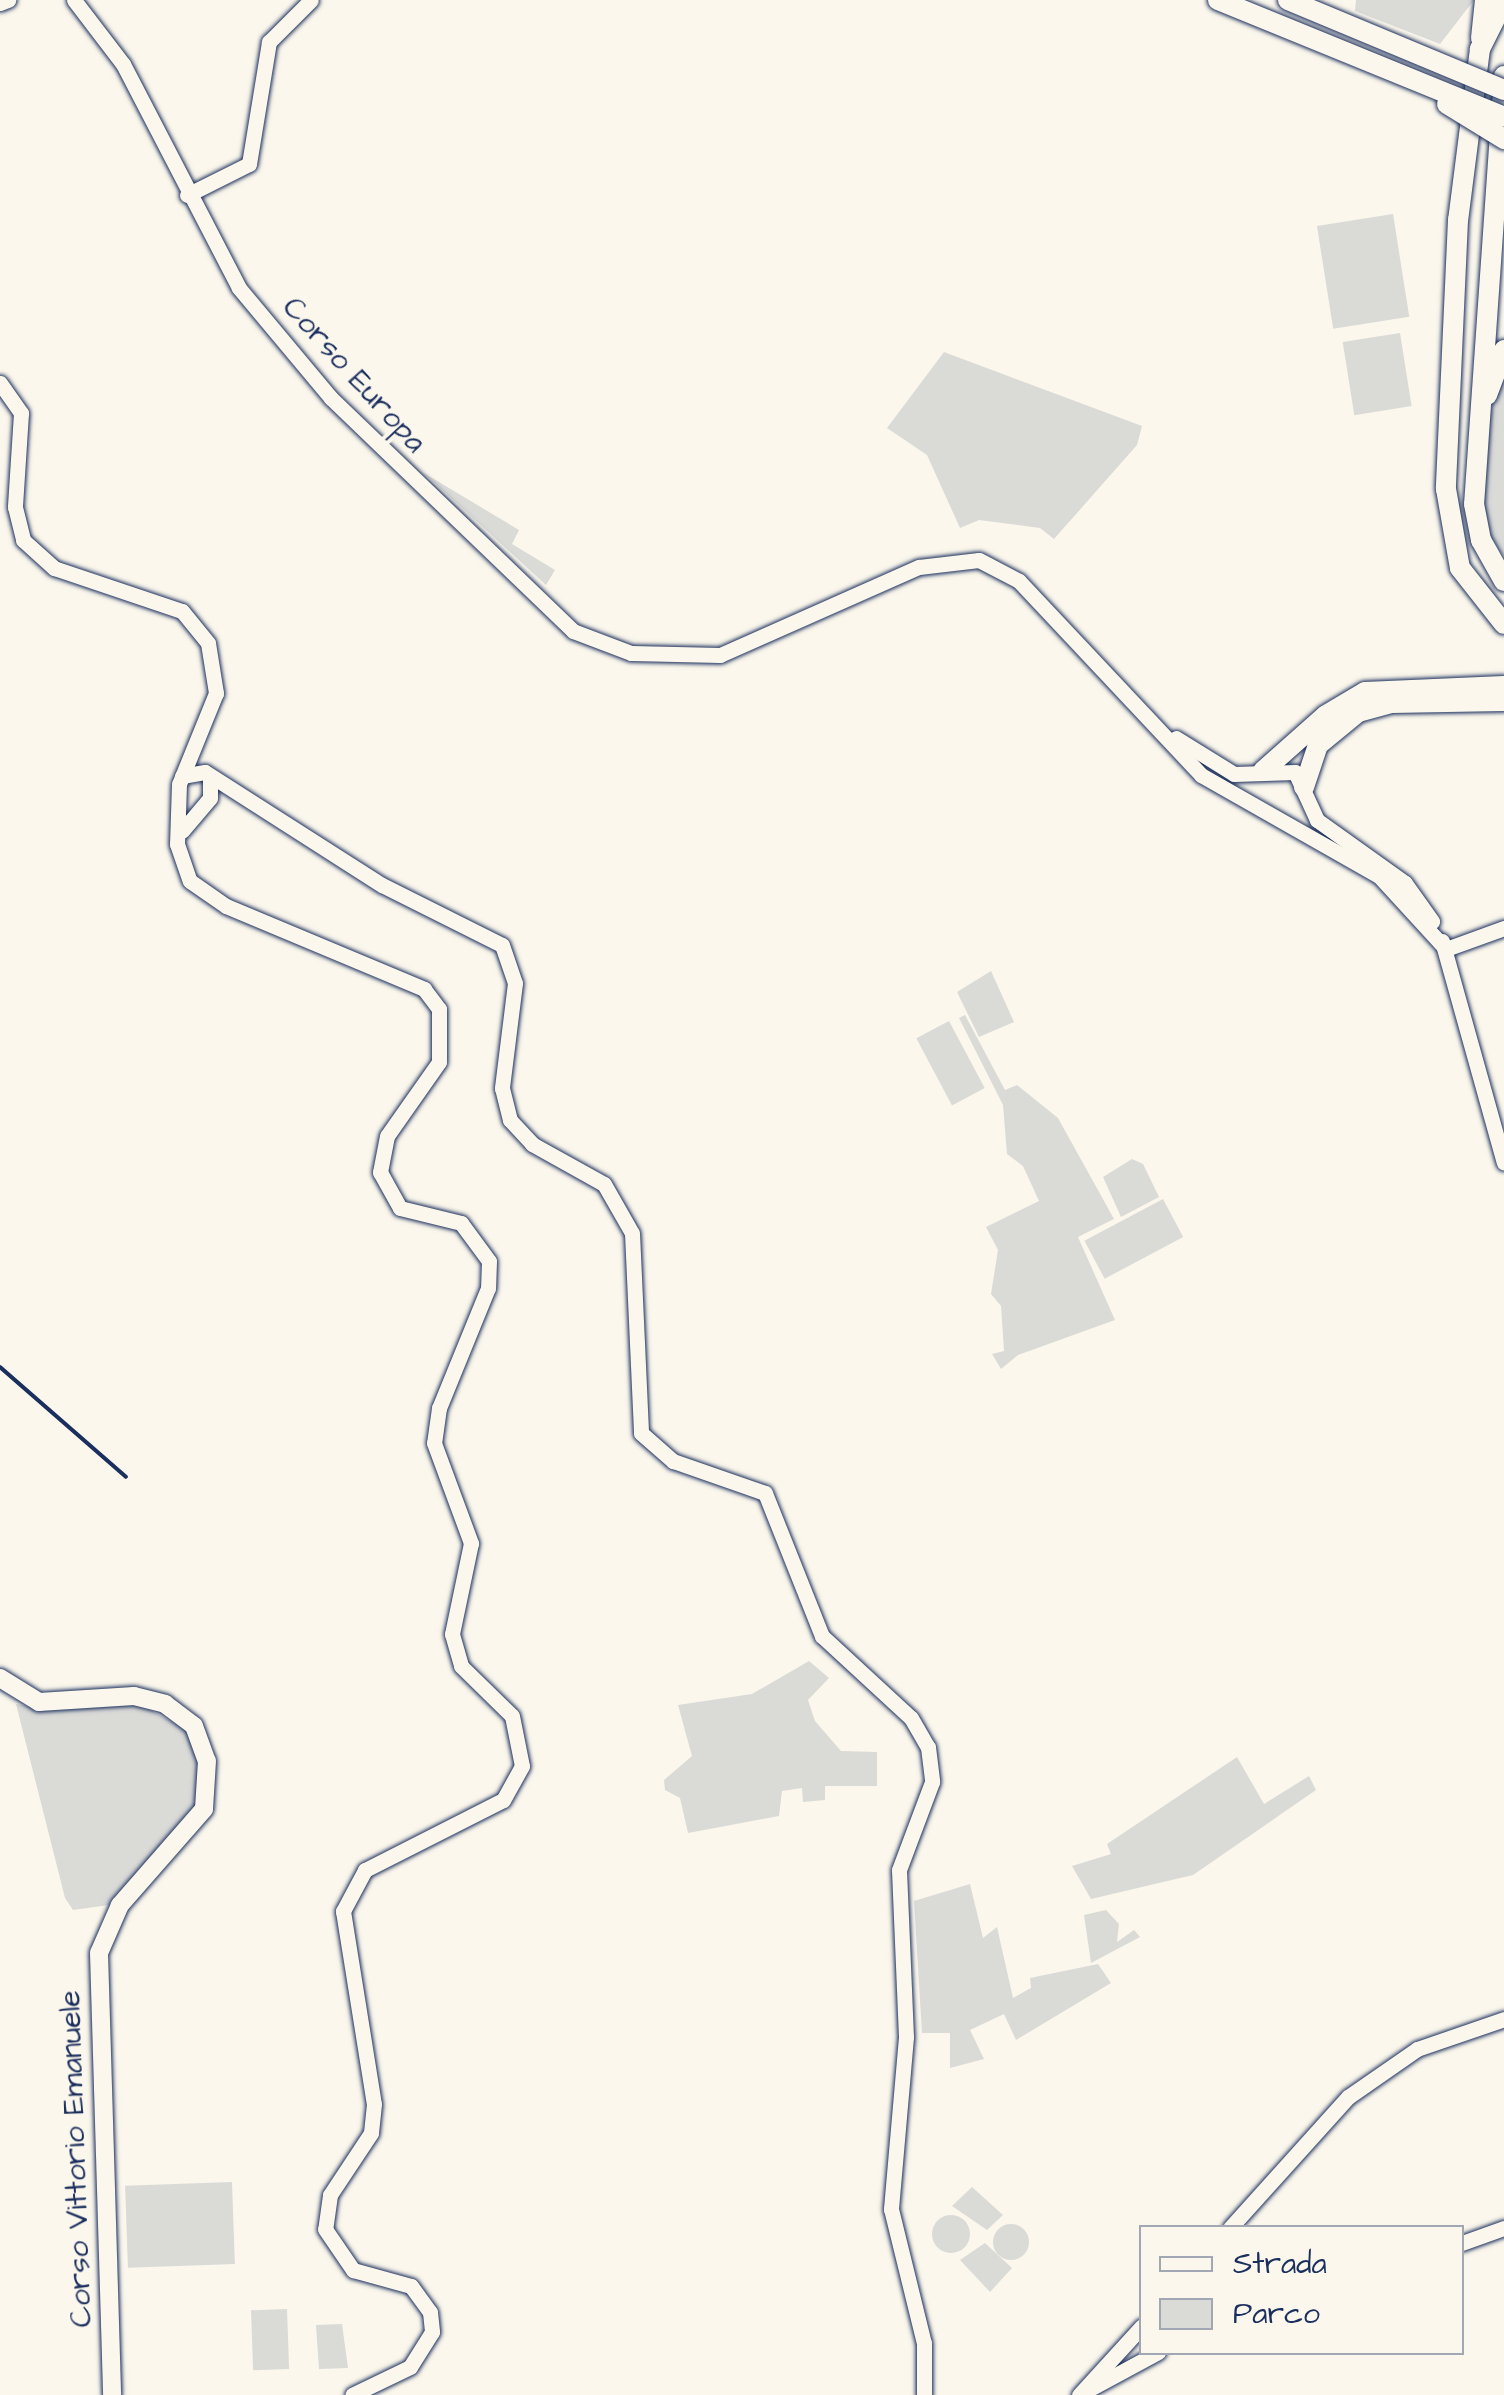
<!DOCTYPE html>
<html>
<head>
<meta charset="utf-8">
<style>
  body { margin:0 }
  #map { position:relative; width:1504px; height:2395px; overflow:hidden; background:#fbf7ec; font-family:"Architects Daughter",sans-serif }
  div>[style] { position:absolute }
  .green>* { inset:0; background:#dadad7; transform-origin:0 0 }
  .round { border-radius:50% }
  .roads { filter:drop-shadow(0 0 2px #1b2f5e) drop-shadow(0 0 2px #1b2f5e) }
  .secondary>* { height:15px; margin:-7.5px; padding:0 7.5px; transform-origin:7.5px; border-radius:7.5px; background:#fbf7ec }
  .primary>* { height:18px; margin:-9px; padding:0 9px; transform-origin:9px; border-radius:9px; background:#fbf7ec }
  .highway>* { height:20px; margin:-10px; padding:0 10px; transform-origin:10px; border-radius:10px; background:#fbf7ec }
  .rail>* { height:4px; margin:-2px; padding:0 2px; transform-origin:2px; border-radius:2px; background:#1b2f5e }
  .bridges { filter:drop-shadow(0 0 2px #1b2f5e) drop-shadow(0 0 2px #1b2f5e) }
  .highway-bridge>* { height:20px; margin:-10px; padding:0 10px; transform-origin:10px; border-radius:10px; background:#fbf7ec }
  span { translate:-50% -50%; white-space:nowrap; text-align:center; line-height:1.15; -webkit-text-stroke:8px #fbf7ec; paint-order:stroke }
  .street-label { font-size:30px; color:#1b2f5e }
  .legend { position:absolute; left:1139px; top:2225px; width:325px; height:130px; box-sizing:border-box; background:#fbf7ec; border:2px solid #a1a7b3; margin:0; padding:12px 18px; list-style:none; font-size:30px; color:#1b2f5e }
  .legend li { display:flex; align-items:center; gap:20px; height:50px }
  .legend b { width:50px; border:2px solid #a1a7b3 }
</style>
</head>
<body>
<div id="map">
  <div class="green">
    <i style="clip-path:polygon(1356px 0,1474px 0,1440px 44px,1355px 11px)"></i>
    <i style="left:1393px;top:214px;width:104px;height:77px;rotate:81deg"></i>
    <i style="left:1400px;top:333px;width:74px;height:58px;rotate:81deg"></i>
    <i style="clip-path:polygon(944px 352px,1142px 426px,1137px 445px,1054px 539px,1040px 528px,979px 520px,960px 528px,927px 455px,887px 428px)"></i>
    <i style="clip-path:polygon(1504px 366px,1504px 556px,1489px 534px,1481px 491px,1486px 428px)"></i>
    <i style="clip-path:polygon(424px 473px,519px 530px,512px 544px,555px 570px,546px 585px)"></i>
    <i style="clip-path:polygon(991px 971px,1014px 1022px,979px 1037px,957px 992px)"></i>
    <i style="clip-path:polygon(965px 1015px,1005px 1090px,1017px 1085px,1058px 1118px,1114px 1219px,1078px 1237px,1115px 1320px,1018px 1355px,1001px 1369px,992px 1354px,1004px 1351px,1001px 1306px,991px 1294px,998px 1250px,986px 1227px,1039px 1201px,1023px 1166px,1007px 1154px,1003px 1105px,959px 1018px)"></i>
    <i style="left:949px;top:1021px;width:76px;height:37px;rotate:62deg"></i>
    <i style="clip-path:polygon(1132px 1159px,1143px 1164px,1159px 1197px,1121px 1217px,1103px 1177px)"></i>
    <i style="left:1163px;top:1199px;width:43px;height:89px;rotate:62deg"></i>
    <i style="clip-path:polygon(809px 1661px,829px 1678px,808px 1700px,815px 1721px,841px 1751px,877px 1752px,877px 1786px,825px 1786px,825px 1800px,803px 1802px,802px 1788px,782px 1791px,779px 1816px,688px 1833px,680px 1798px,665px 1790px,664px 1780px,692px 1756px,678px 1705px,752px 1694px)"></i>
    <i style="clip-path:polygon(16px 1704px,47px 1710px,141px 1705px,188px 1731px,200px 1770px,196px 1806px,109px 1905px,73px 1910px,65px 1898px)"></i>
    <i style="clip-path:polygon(1237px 1757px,1264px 1804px,1309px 1776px,1316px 1790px,1193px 1875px,1091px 1899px,1072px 1866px,1111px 1854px,1107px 1844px)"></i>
    <i style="clip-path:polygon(970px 1884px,983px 1938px,997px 1927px,1013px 1998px,1031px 1988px,1030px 1978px,1098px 1964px,1111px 1983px,1016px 2040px,1004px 2014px,970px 2030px,984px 2059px,950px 2068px,950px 2033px,922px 2033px,914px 1901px)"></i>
    <i style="clip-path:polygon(1106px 1910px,1119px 1924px,1117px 1942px,1134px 1930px,1140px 1937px,1091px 1963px,1084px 1915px)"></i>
    <i style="left:232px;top:2182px;width:82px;height:107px;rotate:88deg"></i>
    <i style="clip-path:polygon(972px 2187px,1003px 2215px,987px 2230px,952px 2206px)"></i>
    <i class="round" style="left:932px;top:2215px;width:38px;height:38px"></i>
    <i class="round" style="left:993px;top:2224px;width:36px;height:36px"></i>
    <i style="clip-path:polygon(985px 2243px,1012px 2268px,990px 2292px,960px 2260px)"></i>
    <i style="left:287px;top:2309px;width:60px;height:36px;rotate:88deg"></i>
    <i style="clip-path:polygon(342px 2324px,348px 2368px,319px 2369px,316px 2325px)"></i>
  </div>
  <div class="roads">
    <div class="secondary">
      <i style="left:74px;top:0;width:81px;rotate:52.6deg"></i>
      <i style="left:123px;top:64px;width:252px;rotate:62.6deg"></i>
      <i style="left:239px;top:288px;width:143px;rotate:50.1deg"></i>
      <i style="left:331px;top:398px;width:336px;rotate:43.9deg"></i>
      <i style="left:573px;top:631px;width:62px;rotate:20.8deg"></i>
      <i style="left:631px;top:653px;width:89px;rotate:1.3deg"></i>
      <i style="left:720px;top:655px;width:218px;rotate:-23.9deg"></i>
      <i style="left:919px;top:567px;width:60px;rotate:-6.7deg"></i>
      <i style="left:979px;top:560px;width:45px;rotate:27.7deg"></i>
      <i style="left:1019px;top:581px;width:266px;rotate:46.8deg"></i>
      <i style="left:1201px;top:775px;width:205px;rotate:29.6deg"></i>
      <i style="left:1379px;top:876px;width:99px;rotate:47.5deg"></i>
      <i style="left:0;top:3px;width:9px;rotate:-21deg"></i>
      <i style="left:187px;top:195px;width:69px;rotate:-26.6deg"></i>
      <i style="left:249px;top:164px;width:124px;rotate:-80.7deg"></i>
      <i style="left:269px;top:42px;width:59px;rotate:-45deg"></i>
      <i style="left:0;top:383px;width:37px;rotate:55deg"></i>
      <i style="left:21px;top:413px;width:94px;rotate:93.7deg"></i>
      <i style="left:15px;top:507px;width:34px;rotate:76deg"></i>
      <i style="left:23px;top:540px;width:42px;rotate:42.1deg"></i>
      <i style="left:54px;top:568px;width:135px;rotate:18.6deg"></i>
      <i style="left:182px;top:611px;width:41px;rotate:50.9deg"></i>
      <i style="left:208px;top:643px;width:51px;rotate:80.9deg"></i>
      <i style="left:216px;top:693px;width:98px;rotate:112.1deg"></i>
      <i style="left:179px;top:784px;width:60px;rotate:91.9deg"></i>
      <i style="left:177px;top:844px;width:39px;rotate:71deg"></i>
      <i style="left:190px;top:881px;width:44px;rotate:34.8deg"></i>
      <i style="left:226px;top:906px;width:215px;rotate:22.7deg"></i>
      <i style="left:424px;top:989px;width:25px;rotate:53deg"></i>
      <i style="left:439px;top:1009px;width:53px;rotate:90deg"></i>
      <i style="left:439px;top:1062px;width:90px;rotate:125.1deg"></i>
      <i style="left:387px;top:1136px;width:37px;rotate:101deg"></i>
      <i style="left:380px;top:1172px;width:41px;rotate:60.9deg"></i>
      <i style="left:400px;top:1208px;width:63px;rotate:13.8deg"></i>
      <i style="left:461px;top:1223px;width:47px;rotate:53.6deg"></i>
      <i style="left:489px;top:1261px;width:27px;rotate:92deg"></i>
      <i style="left:488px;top:1288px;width:130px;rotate:112.2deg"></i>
      <i style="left:439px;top:1408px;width:35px;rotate:98deg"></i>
      <i style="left:434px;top:1443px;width:107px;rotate:69.7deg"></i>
      <i style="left:471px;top:1543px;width:93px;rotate:101.8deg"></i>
      <i style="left:452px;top:1634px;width:33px;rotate:74deg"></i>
      <i style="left:461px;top:1666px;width:71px;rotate:44.4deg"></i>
      <i style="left:512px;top:1716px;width:51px;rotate:78.7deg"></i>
      <i style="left:522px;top:1766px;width:39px;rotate:119deg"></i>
      <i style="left:503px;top:1800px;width:155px;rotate:153.1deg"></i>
      <i style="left:365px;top:1870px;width:47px;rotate:118.2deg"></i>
      <i style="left:343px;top:1911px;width:195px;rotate:80.9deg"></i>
      <i style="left:374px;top:2104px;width:29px;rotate:96deg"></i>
      <i style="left:371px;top:2133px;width:74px;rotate:123.5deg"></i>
      <i style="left:330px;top:2195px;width:34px;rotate:98deg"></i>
      <i style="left:325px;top:2229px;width:50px;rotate:55.7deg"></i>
      <i style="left:353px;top:2270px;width:60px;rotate:15.4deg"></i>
      <i style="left:411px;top:2286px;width:32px;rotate:54deg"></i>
      <i style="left:430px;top:2312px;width:20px;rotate:84deg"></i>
      <i style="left:432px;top:2332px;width:41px;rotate:122.2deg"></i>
      <i style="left:410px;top:2367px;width:64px;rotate:154.2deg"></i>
      <i style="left:1176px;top:738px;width:68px;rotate:31.8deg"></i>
      <i style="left:1234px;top:774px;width:61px;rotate:-1.9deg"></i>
      <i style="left:1295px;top:772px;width:53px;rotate:65.4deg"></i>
      <i style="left:1317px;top:820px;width:108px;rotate:35.6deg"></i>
      <i style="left:1405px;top:883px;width:47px;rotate:54.6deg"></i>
      <i style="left:182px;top:776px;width:23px;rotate:-10deg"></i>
      <i style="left:205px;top:772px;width:210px;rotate:32.6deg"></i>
      <i style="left:382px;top:885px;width:134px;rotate:26.6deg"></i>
      <i style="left:502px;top:945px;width:40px;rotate:71.1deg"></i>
      <i style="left:515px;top:983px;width:106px;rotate:97.1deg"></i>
      <i style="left:502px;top:1088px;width:33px;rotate:76deg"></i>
      <i style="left:510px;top:1120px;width:33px;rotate:47deg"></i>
      <i style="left:532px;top:1144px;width:82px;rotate:29.1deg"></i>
      <i style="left:604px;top:1184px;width:56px;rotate:60.3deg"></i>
      <i style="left:632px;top:1233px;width:200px;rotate:87.4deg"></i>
      <i style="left:641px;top:1433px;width:43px;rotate:41.2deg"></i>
      <i style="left:673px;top:1461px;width:97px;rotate:19.2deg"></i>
      <i style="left:765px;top:1493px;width:154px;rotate:68.3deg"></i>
      <i style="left:822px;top:1636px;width:121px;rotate:42.7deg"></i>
      <i style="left:911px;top:1718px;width:34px;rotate:60deg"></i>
      <i style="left:928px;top:1747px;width:35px;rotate:83deg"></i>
      <i style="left:932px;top:1782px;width:94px;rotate:110.6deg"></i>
      <i style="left:899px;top:1870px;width:167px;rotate:87.6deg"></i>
      <i style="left:906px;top:2037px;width:173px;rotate:95deg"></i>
      <i style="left:891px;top:2209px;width:138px;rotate:76.2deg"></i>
      <i style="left:924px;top:2343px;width:52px;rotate:90deg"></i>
      <i style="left:182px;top:831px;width:43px;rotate:-49.7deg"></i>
      <i style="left:210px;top:798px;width:21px;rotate:-90deg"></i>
      <i style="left:1442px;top:941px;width:230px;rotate:74.4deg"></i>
      <i style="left:1446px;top:949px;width:62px;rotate:-19.9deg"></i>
      <i style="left:1230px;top:2228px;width:176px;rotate:-48deg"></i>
      <i style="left:1348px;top:2097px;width:84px;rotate:-34.8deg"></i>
      <i style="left:1417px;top:2049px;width:92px;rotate:-19deg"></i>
      <i style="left:1462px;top:2243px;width:45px;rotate:-19.7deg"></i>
      <i style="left:1088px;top:2390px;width:80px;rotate:-28.5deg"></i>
      <i style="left:1079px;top:2395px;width:93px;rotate:-47.6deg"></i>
    </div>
    <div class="primary">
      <i style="left:0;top:1678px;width:46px;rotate:31.6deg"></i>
      <i style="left:39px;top:1702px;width:95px;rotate:-3.6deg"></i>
      <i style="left:134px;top:1696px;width:32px;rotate:14deg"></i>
      <i style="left:165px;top:1704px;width:36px;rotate:37deg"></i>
      <i style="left:194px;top:1726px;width:37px;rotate:70deg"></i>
      <i style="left:207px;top:1761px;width:48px;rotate:93.6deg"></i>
      <i style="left:204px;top:1809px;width:128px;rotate:131.2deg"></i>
      <i style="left:120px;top:1905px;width:52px;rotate:113.6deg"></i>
      <i style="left:99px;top:1953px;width:442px;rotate:88.3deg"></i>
    </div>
    <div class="highway">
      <i style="left:1504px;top:1px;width:54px;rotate:116.6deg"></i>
      <i style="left:1480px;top:49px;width:172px;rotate:97.3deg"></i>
      <i style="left:1458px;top:220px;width:269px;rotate:92.6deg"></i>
      <i style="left:1446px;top:489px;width:80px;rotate:80deg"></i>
      <i style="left:1460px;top:568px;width:71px;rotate:51.8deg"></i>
      <i style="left:1481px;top:38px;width:38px;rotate:-84deg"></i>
      <i style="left:1504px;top:76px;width:429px;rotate:94deg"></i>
      <i style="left:1474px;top:504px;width:37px;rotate:79deg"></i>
      <i style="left:1481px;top:540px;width:47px;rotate:60.7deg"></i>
      <i style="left:1487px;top:395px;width:48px;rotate:-69.3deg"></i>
      <i style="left:1263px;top:771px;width:84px;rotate:-41.6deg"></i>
      <i style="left:1326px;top:715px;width:45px;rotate:-30.5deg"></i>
      <i style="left:1365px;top:692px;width:139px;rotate:-2.5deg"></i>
      <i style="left:1304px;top:787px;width:44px;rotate:-71.6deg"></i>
      <i style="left:1318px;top:745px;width:52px;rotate:-39.5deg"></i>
      <i style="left:1358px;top:712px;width:34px;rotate:-15deg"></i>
      <i style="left:1391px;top:703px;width:113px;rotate:-1deg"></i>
    </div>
  </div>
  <div class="rail">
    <i style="left:0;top:1367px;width:167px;rotate:41.1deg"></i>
  </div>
  <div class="bridges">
    <div class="highway-bridge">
      <i style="left:1218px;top:0;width:309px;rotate:22.2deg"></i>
      <i style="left:1288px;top:0;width:234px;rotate:22.6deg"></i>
      <i style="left:1447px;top:104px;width:67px;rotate:31.6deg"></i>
    </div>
  </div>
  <div class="street-label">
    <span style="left:354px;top:375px;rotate:48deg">Corso Europa</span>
    <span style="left:76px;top:2159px;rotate:-92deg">Corso Vittorio Emanuele</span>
  </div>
  <ul class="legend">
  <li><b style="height:12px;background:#fbf7ec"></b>Strada</li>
  <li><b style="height:28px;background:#dadad7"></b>Parco</li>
  </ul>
</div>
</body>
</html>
